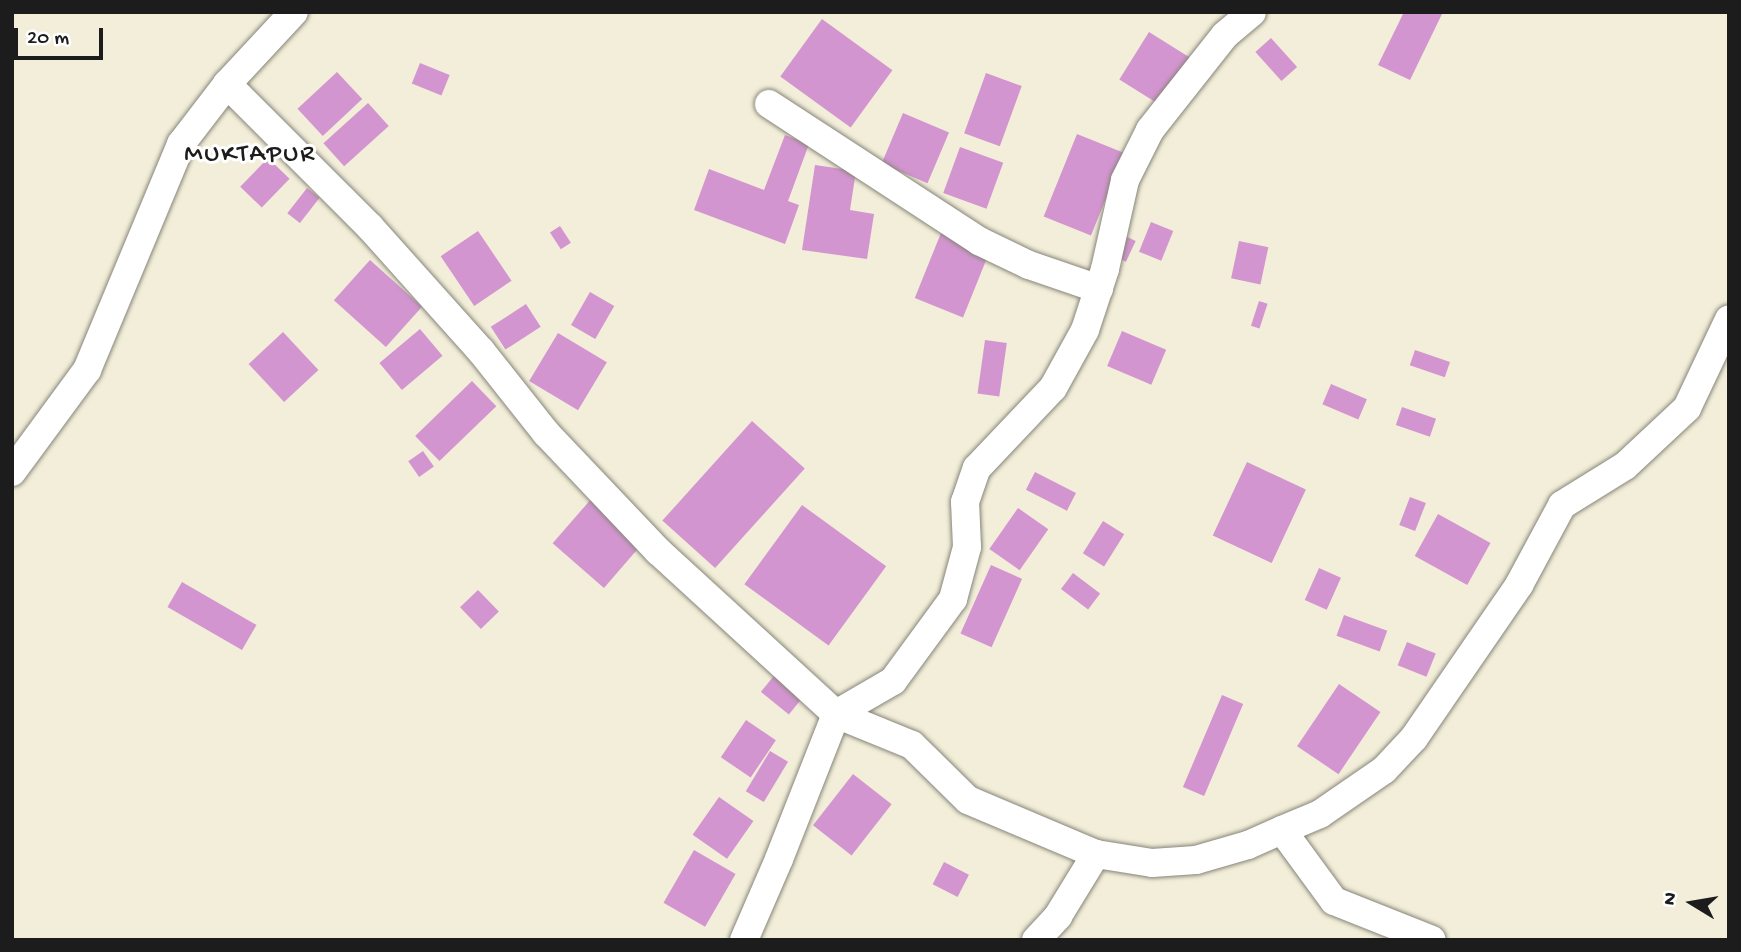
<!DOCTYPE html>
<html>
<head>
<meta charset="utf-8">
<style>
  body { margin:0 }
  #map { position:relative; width:1741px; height:952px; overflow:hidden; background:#f2eed9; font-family:"Gochi Hand",sans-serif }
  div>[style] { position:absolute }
  .building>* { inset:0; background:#d395d0; transform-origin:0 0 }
  .roads { filter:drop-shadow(0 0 2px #87857a) drop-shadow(0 0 2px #87857a) }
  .minor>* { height:28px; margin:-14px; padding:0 14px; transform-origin:14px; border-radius:14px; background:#fff }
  span { translate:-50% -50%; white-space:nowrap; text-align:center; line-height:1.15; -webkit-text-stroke:6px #fff; paint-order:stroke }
  .quarter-label { font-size:26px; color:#1c1c1c; letter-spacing:2px }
  .frame { position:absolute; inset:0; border:14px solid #1c1c1c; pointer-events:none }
  .north { position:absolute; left:1657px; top:868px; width:70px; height:70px; -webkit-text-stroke:5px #fff; paint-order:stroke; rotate:281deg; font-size:19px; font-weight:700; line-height:28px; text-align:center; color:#1c1c1c }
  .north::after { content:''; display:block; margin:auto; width:24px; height:32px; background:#1c1c1c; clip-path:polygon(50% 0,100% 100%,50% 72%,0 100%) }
  .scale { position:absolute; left:14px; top:28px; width:89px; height:32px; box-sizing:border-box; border:4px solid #1c1c1c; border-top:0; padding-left:9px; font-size:21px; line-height:24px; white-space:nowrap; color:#1c1c1c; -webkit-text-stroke:5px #fff; paint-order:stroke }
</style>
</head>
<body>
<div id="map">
  <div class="building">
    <i style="clip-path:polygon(1404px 12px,1442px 14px,1410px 80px,1378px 65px)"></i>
    <i style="left:822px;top:19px;width:87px;height:71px;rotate:36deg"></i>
    <i style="left:1149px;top:32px;width:49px;height:56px;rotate:32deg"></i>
    <i style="left:1271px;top:38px;width:39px;height:21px;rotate:48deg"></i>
    <i style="left:420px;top:63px;width:32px;height:22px;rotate:22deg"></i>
    <i style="left:337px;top:72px;width:37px;height:54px;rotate:47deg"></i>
    <i style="left:986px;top:73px;width:38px;height:64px;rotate:20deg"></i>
    <i style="left:368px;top:103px;width:31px;height:60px;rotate:48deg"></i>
    <i style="left:903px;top:113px;width:50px;height:55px;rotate:23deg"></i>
    <i style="left:1077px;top:134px;width:51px;height:89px;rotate:22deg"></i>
    <i style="clip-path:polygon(785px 135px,809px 144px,788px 201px,799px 205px,785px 244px,694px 210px,709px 169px,764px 190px)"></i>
    <i style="left:960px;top:147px;width:46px;height:49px;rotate:20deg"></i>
    <i style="left:268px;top:158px;width:30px;height:40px;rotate:44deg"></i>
    <i style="clip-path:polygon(815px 165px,856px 171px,850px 210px,874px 214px,867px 259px,802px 250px)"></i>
    <i style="left:307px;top:188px;width:16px;height:32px;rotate:38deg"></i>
    <i style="left:1151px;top:222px;width:24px;height:32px;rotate:22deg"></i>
    <i style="left:560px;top:226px;width:20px;height:12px;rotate:57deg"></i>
    <i style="left:478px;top:231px;width:60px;height:45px;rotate:56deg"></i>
    <i style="left:941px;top:233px;width:52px;height:70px;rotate:22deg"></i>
    <i style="left:1123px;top:235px;width:14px;height:23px;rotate:25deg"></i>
    <i style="left:1239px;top:241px;width:30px;height:38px;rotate:12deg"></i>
    <i style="left:370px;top:260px;width:70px;height:54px;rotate:42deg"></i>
    <i style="left:590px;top:292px;width:28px;height:38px;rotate:30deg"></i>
    <i style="left:1259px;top:301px;width:9px;height:26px;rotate:18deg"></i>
    <i style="left:526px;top:304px;width:27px;height:42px;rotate:57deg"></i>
    <i style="left:420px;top:329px;width:35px;height:53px;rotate:50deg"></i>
    <i style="left:1122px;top:331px;width:48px;height:38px;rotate:23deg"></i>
    <i style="left:283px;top:332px;width:52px;height:47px;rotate:47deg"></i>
    <i style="left:558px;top:333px;width:57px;height:56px;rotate:31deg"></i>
    <i style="left:985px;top:340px;width:22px;height:54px;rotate:8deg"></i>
    <i style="left:1415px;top:350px;width:37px;height:16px;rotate:19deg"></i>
    <i style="left:472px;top:381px;width:35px;height:79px;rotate:46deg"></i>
    <i style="left:1331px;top:384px;width:39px;height:22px;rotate:23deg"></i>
    <i style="left:1402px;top:407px;width:36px;height:19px;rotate:19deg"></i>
    <i style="left:752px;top:421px;width:71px;height:134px;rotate:42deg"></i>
    <i style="left:423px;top:451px;width:19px;height:18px;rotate:55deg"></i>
    <i style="left:1247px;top:462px;width:65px;height:81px;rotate:25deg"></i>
    <i style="left:1035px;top:472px;width:46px;height:20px;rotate:27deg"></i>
    <i style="left:1410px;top:497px;width:17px;height:30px;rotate:21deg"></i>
    <i style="left:592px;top:498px;width:68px;height:60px;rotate:41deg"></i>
    <i style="left:802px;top:505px;width:104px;height:98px;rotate:36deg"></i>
    <i style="left:1018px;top:508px;width:37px;height:50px;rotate:35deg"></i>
    <i style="left:1438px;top:514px;width:60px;height:48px;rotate:29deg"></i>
    <i style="left:1103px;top:521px;width:25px;height:38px;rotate:32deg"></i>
    <i style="left:991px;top:565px;width:34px;height:75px;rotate:24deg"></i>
    <i style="left:1319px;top:568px;width:24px;height:35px;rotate:24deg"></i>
    <i style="left:1073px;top:573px;width:34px;height:20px;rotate:37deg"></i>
    <i style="left:182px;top:582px;width:86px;height:29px;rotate:30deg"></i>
    <i style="left:478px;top:590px;width:30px;height:25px;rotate:46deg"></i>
    <i style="left:1344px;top:615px;width:46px;height:22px;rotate:20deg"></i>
    <i style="left:1407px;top:642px;width:31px;height:25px;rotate:22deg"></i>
    <i style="left:781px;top:667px;width:36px;height:32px;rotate:39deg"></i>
    <i style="left:1339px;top:684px;width:50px;height:75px;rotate:34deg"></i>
    <i style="left:1222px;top:695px;width:23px;height:100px;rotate:23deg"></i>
    <i style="left:746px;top:720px;width:36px;height:45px;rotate:34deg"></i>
    <i style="left:770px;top:751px;width:21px;height:47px;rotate:31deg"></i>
    <i style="left:853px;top:774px;width:49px;height:65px;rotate:38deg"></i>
    <i style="left:719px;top:797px;width:42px;height:46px;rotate:35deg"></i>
    <i style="left:694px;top:850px;width:48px;height:61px;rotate:30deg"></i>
    <i style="left:944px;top:862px;width:28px;height:25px;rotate:27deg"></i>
  </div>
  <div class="roads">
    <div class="minor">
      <i style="left:227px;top:84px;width:202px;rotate:45deg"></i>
      <i style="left:370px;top:227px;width:166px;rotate:48.2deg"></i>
      <i style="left:481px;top:351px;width:105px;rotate:51.6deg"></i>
      <i style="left:546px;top:433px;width:163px;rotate:46.5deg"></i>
      <i style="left:658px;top:551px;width:241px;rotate:42.5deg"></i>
      <i style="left:836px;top:714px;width:82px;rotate:22.2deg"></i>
      <i style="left:912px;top:745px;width:78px;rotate:44.5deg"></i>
      <i style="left:968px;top:800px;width:139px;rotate:22.9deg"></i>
      <i style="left:1096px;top:854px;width:57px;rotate:9.1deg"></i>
      <i style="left:1152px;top:863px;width:44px;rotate:-3.9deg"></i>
      <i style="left:1196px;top:860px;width:54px;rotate:-16.1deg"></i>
      <i style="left:1248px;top:845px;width:37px;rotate:-24deg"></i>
      <i style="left:1282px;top:830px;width:88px;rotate:53.8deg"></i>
      <i style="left:1334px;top:901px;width:105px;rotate:21.7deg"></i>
      <i style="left:769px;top:104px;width:251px;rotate:33.1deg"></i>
      <i style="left:979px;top:241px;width:55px;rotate:25.6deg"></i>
      <i style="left:1029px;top:265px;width:74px;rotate:18.9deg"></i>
      <i style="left:12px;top:472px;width:127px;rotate:-53.7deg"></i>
      <i style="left:87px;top:370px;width:245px;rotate:-67.4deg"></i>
      <i style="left:181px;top:144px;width:76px;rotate:-52.5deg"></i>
      <i style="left:227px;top:84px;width:98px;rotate:-47.1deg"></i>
      <i style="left:1282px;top:830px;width:41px;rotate:-22.8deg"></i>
      <i style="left:1320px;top:814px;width:78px;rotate:-34.5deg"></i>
      <i style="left:1384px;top:770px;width:44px;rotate:-46.8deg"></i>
      <i style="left:1414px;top:738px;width:186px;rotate:-55.5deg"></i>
      <i style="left:1519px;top:585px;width:91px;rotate:-61.7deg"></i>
      <i style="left:1562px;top:505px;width:74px;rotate:-31.8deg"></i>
      <i style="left:1625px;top:466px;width:85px;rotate:-43.1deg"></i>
      <i style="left:1687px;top:408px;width:98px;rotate:-64.7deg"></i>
      <i style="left:744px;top:940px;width:88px;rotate:-66.6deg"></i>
      <i style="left:779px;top:859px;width:156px;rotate:-68.5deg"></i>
      <i style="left:836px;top:714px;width:66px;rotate:-30.1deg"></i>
      <i style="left:893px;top:681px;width:102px;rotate:-53.8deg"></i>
      <i style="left:953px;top:599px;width:54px;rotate:-74.9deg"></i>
      <i style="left:967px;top:547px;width:45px;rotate:-92.5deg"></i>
      <i style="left:965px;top:502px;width:36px;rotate:-71deg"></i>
      <i style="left:977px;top:468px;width:110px;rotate:-46.5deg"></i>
      <i style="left:1053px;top:388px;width:66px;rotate:-61.1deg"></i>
      <i style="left:1085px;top:330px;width:64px;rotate:-71.8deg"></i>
      <i style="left:1105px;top:269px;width:91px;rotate:-77.3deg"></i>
      <i style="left:1125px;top:180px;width:56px;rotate:-63.4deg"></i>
      <i style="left:1150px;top:130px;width:121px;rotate:-51.7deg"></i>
      <i style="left:1225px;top:35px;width:35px;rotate:-40deg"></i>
      <i style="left:1036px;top:940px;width:33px;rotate:-47deg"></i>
      <i style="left:1058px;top:916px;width:73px;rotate:-58.5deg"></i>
    </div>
  </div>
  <div class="quarter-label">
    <span style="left:250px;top:156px">MUKTAPUR</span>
  </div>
  <div class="frame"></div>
  <div class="north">N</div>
  <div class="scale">20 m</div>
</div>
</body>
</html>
